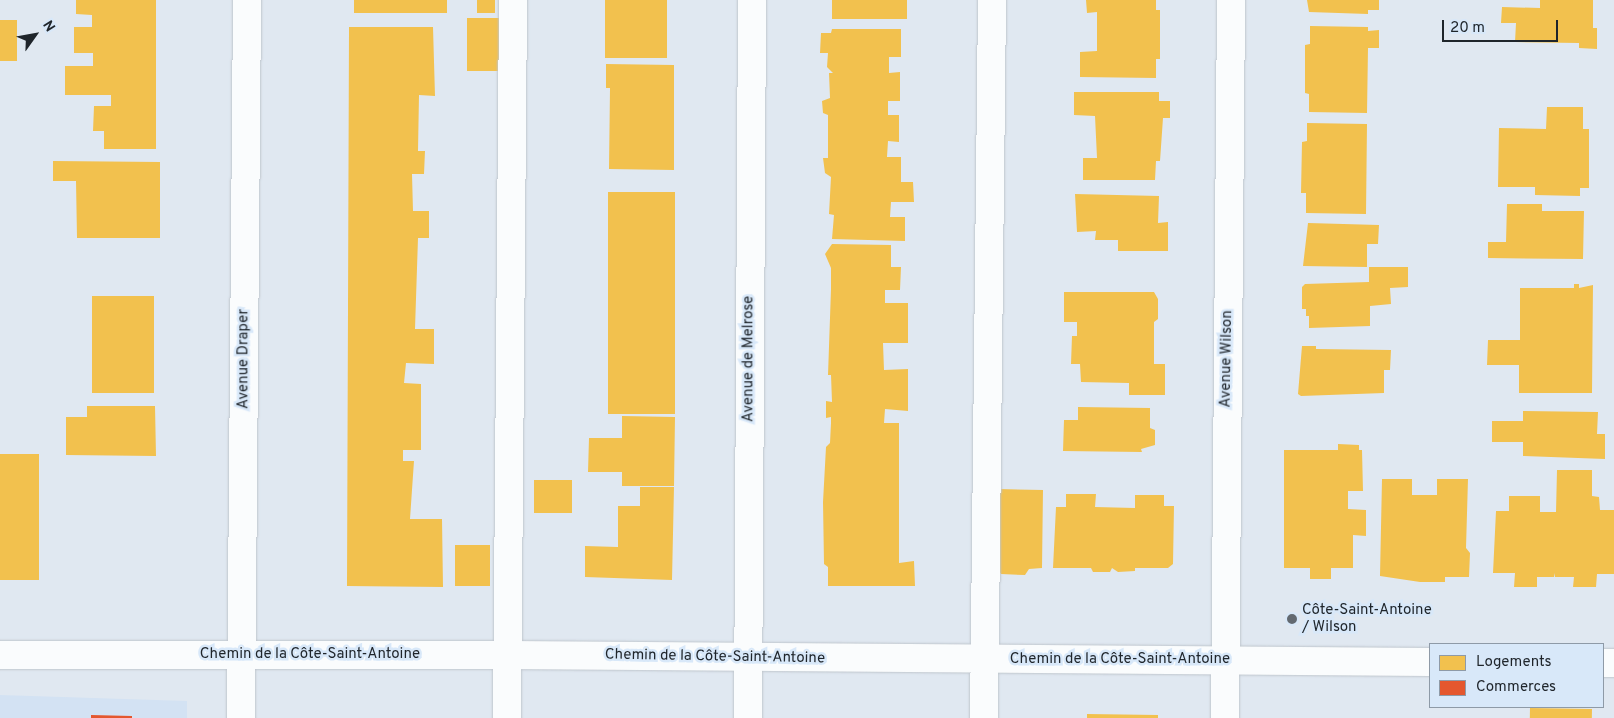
<!DOCTYPE html>
<html>
<head>
<meta charset="utf-8">
<style>
  body { margin:0 }
  #map { position:relative; width:1614px; height:718px; overflow:hidden; background:#e0e8f1; font-family:Overpass,sans-serif }
  div>[style] { position:absolute }
  .built>* { inset:0; background:#d3e2f3 }
  .homes>* { inset:0; background:#f2c14e; transform-origin:0 0 }
  .shops>* { inset:0; background:#e4572e }
  .roads { filter:drop-shadow(0 0 1px #bec5cc) drop-shadow(0 0 1px #bec5cc) }
  .minor>* { height:28px; margin:-14px; padding:0 14px; transform-origin:14px; border-radius:14px; background:#fafcfd }
  .dots>* { width:14px; height:14px; translate:-50% -50%; box-sizing:border-box; border:2px solid #d8e8f9; border-radius:50% }
  span { translate:-50% -50%; white-space:nowrap; text-align:center; line-height:1.15; -webkit-text-stroke:5px #d8e8f9; paint-order:stroke }
  .street-label { font-size:15px; color:#1f252b }
  .poi-label { font-size:15px; color:#1f252b }
  .left { translate:0 -50%; text-align:left }
  .legend { position:absolute; left:1429px; top:643px; width:175px; height:65px; box-sizing:border-box; background:#d8e8f9; border:1px solid #8e9aa7; margin:0; padding:6px 9px; list-style:none; font-size:15px; color:#1f252b }
  .legend li { display:flex; align-items:center; gap:10px; height:25px }
  .legend b { width:25px; border:1px solid #8e9aa7 }
  .north { position:absolute; left:10px; top:10px; width:50px; height:50px; -webkit-text-stroke:4px #d8e8f9; paint-order:stroke; rotate:58deg; font-size:14px; font-weight:700; line-height:20px; text-align:center; color:#1f252b }
  .north::after { content:''; display:block; margin:auto; width:18px; height:22px; background:#1f252b; clip-path:polygon(50% 0,100% 100%,50% 72%,0 100%) }
  .scale { position:absolute; left:1442px; top:20px; width:116px; height:22px; box-sizing:border-box; border:2px solid #1f252b; border-top:0; padding-left:6px; font-size:15px; line-height:18px; white-space:nowrap; color:#1f252b; -webkit-text-stroke:4px #d8e8f9; paint-order:stroke }
</style>
</head>
<body>
<div id="map">
  <div class="built">
    <i style="clip-path:polygon(0 695px,187px 701px,187px 718px,0 718px)"></i>
  </div>
  <div class="homes">
    <i style="clip-path:polygon(76px 0,156px 0,156px 149px,104px 149px,104px 131px,93px 131px,94px 106px,111px 106px,111px 95px,65px 95px,65px 66px,93px 66px,93px 53px,74px 53px,74px 27px,92px 27px,92px 15px,76px 14px)"></i>
    <i style="left:354px;top:0;width:93px;height:13px"></i>
    <i style="left:477px;top:0;width:18px;height:13px"></i>
    <i style="left:605px;top:0;width:62px;height:58px"></i>
    <i style="left:832px;top:0;width:75px;height:19px"></i>
    <i style="clip-path:polygon(1086px 0,1156px 0,1156px 10px,1160px 10px,1160px 59px,1156px 59px,1156px 78px,1080px 77px,1080px 52px,1097px 51px,1097px 12px,1087px 13px)"></i>
    <i style="clip-path:polygon(1307px 0,1379px 0,1379px 10px,1368px 10px,1368px 14px,1309px 12px)"></i>
    <i style="clip-path:polygon(1540px 0,1593px 0,1593px 28px,1597px 28px,1597px 49px,1579px 48px,1579px 43px,1515px 42px,1516px 23px,1501px 23px,1502px 7px,1540px 8px)"></i>
    <i style="left:467px;top:18px;width:37px;height:53px"></i>
    <i style="left:0;top:20px;width:17px;height:41px"></i>
    <i style="clip-path:polygon(1310px 26px,1368px 27px,1368px 31px,1379px 30px,1379px 48px,1368px 48px,1367px 113px,1309px 112px,1309px 94px,1305px 93px,1305px 45px,1310px 44px)"></i>
    <i style="clip-path:polygon(349px 27px,433px 27px,435px 96px,419px 95px,418px 151px,425px 151px,424px 174px,412px 174px,413px 211px,429px 211px,429px 238px,418px 238px,415px 329px,434px 329px,434px 364px,406px 363px,404px 383px,421px 384px,421px 450px,403px 450px,403px 461px,414px 461px,410px 519px,442px 519px,443px 587px,347px 586px)"></i>
    <i style="clip-path:polygon(832px 29px,901px 29px,901px 57px,889px 57px,889px 73px,900px 72px,900px 101px,888px 101px,888px 115px,899px 115px,899px 142px,888px 141px,887px 157px,901px 157px,901px 182px,913px 182px,914px 202px,891px 202px,890px 217px,905px 217px,905px 241px,832px 239px,834px 215px,829px 214px,831px 177px,825px 173px,823px 158px,828px 158px,828px 115px,823px 113px,822px 101px,830px 98px,829px 73px,833px 73px,827px 67px,828px 53px,820px 53px,821px 33px,831px 33px)"></i>
    <i style="clip-path:polygon(606px 64px,674px 65px,674px 170px,609px 169px,610px 88px,606px 88px)"></i>
    <i style="clip-path:polygon(1074px 92px,1159px 92px,1159px 101px,1170px 101px,1170px 118px,1163px 118px,1160px 161px,1156px 161px,1155px 180px,1083px 180px,1083px 158px,1097px 158px,1095px 116px,1074px 115px)"></i>
    <i style="clip-path:polygon(1547px 107px,1583px 107px,1583px 129px,1589px 129px,1589px 188px,1580px 188px,1580px 196px,1535px 195px,1535px 187px,1498px 187px,1499px 128px,1546px 129px)"></i>
    <i style="clip-path:polygon(1307px 123px,1367px 124px,1366px 214px,1306px 213px,1306px 193px,1301px 193px,1302px 142px,1307px 141px)"></i>
    <i style="clip-path:polygon(53px 161px,160px 162px,160px 238px,77px 238px,76px 181px,53px 181px)"></i>
    <i style="left:608px;top:192px;width:67px;height:222px"></i>
    <i style="clip-path:polygon(1075px 194px,1159px 196px,1158px 223px,1168px 222px,1168px 251px,1118px 251px,1118px 240px,1095px 240px,1096px 231px,1077px 232px)"></i>
    <i style="clip-path:polygon(1507px 204px,1542px 204px,1542px 211px,1584px 211px,1583px 259px,1488px 258px,1488px 242px,1506px 242px)"></i>
    <i style="clip-path:polygon(1308px 223px,1379px 225px,1378px 244px,1367px 244px,1367px 267px,1303px 266px)"></i>
    <i style="clip-path:polygon(832px 244px,891px 245px,891px 267px,901px 267px,900px 290px,885px 290px,885px 303px,908px 303px,908px 343px,883px 343px,884px 370px,908px 369px,908px 411px,885px 409px,884px 423px,899px 423px,899px 563px,914px 561px,915px 586px,828px 586px,828px 567px,824px 564px,823px 502px,826px 447px,830px 443px,831px 423px,831px 417px,826px 418px,826px 401px,832px 402px,831px 375px,828px 375px,831px 289px,831px 268px,825px 254px)"></i>
    <i style="clip-path:polygon(1369px 267px,1408px 267px,1408px 287px,1390px 288px,1391px 304px,1370px 306px,1370px 326px,1309px 328px,1309px 316px,1306px 316px,1306px 309px,1302px 309px,1302px 287px,1305px 284px,1369px 282px)"></i>
    <i style="clip-path:polygon(1574px 284px,1579px 284px,1579px 288px,1593px 285px,1592px 393px,1519px 393px,1519px 365px,1487px 365px,1488px 340px,1520px 340px,1520px 288px,1574px 288px)"></i>
    <i style="clip-path:polygon(1064px 292px,1154px 292px,1158px 299px,1158px 319px,1154px 322px,1154px 364px,1165px 364px,1165px 395px,1129px 395px,1129px 383px,1081px 382px,1080px 364px,1071px 364px,1072px 336px,1077px 336px,1077px 322px,1064px 322px)"></i>
    <i style="left:92px;top:296px;width:62px;height:97px"></i>
    <i style="clip-path:polygon(1302px 346px,1316px 346px,1316px 349px,1391px 350px,1390px 370px,1384px 370px,1384px 393px,1301px 396px,1298px 394px)"></i>
    <i style="clip-path:polygon(87px 406px,155px 406px,156px 456px,66px 455px,66px 417px,87px 417px)"></i>
    <i style="clip-path:polygon(1078px 407px,1150px 408px,1150px 428px,1155px 430px,1155px 445px,1141px 449px,1142px 452px,1063px 451px,1064px 420px,1078px 420px)"></i>
    <i style="clip-path:polygon(1523px 411px,1598px 412px,1597px 434px,1605px 434px,1605px 459px,1523px 456px,1523px 442px,1492px 442px,1492px 421px,1523px 421px)"></i>
    <i style="clip-path:polygon(622px 416px,675px 417px,674px 486px,622px 486px,622px 472px,588px 472px,589px 438px,622px 438px)"></i>
    <i style="clip-path:polygon(1338px 444px,1359px 445px,1359px 450px,1362px 450px,1363px 491px,1348px 491px,1348px 509px,1366px 510px,1366px 536px,1353px 535px,1353px 568px,1331px 568px,1331px 579px,1310px 579px,1310px 568px,1284px 568px,1284px 450px,1338px 450px)"></i>
    <i style="left:0;top:454px;width:39px;height:126px"></i>
    <i style="clip-path:polygon(1557px 470px,1592px 470px,1592px 496px,1599px 497px,1600px 510px,1614px 510px,1614px 574px,1597px 574px,1596px 587px,1573px 587px,1574px 577px,1555px 577px,1555px 573px,1554px 577px,1537px 577px,1537px 587px,1514px 587px,1515px 573px,1493px 573px,1496px 511px,1509px 511px,1509px 496px,1540px 496px,1540px 512px,1556px 512px)"></i>
    <i style="clip-path:polygon(1382px 479px,1412px 479px,1412px 495px,1437px 495px,1437px 479px,1468px 479px,1466px 548px,1470px 553px,1469px 577px,1445px 577px,1445px 582px,1420px 582px,1380px 576px)"></i>
    <i style="left:534px;top:480px;width:38px;height:33px"></i>
    <i style="clip-path:polygon(640px 487px,674px 487px,672px 580px,585px 577px,585px 546px,618px 547px,618px 506px,640px 506px)"></i>
    <i style="clip-path:polygon(998px 489px,1043px 490px,1042px 568px,1029px 569px,1025px 575px,1001px 574px,996px 567px)"></i>
    <i style="clip-path:polygon(1066px 494px,1096px 494px,1095px 507px,1135px 508px,1135px 495px,1164px 495px,1164px 506px,1174px 506px,1173px 564px,1168px 568px,1135px 568px,1135px 571px,1118px 572px,1112px 568px,1110px 572px,1093px 572px,1091px 568px,1053px 568px,1056px 507px,1066px 507px)"></i>
    <i style="left:455px;top:545px;width:35px;height:41px"></i>
    <i style="left:1530px;top:708px;width:62px;height:10px;rotate:1deg"></i>
    <i style="clip-path:polygon(1087px 714px,1158px 715px,1158px 718px,1087px 718px)"></i>
  </div>
  <div class="shops">
    <i style="clip-path:polygon(91px 715px,132px 716px,132px 718px,91px 718px)"></i>
  </div>
  <div class="roads">
    <div class="minor">
      <i style="left:0;top:655px;width:508px"></i>
      <i style="left:508px;top:655px;width:922px;rotate:0.43deg"></i>
      <i style="left:1603px;top:663px;width:11px"></i>
      <i style="left:241px;top:718px;width:718px;rotate:-89.52deg"></i>
      <i style="left:507px;top:718px;width:718px;rotate:-89.52deg"></i>
      <i style="left:748px;top:718px;width:718px;rotate:-89.68deg"></i>
      <i style="left:984px;top:718px;width:718px;rotate:-89.36deg"></i>
      <i style="left:1225px;top:718px;width:718px;rotate:-89.52deg"></i>
    </div>
  </div>
  <div class="dots">
    <i style="left:1292px;top:619px;background:#636970"></i>
  </div>
  <div class="street-label">
    <span style="left:244px;top:359px;rotate:-90deg">Avenue Draper</span>
    <span style="left:749px;top:359px;rotate:-90deg">Avenue de Melrose</span>
    <span style="left:1227px;top:359px;rotate:-89deg">Avenue Wilson</span>
    <span style="left:310px;top:655px">Chemin de la Côte-Saint-Antoine</span>
    <span style="left:715px;top:657px;rotate:1deg">Chemin de la Côte-Saint-Antoine</span>
    <span style="left:1120px;top:660px">Chemin de la Côte-Saint-Antoine</span>
  </div>
  <div class="poi-label">
    <span class="left" style="left:1302px;top:619px">Côte-Saint-Antoine<br>/ Wilson</span>
  </div>
  <ul class="legend">
  <li><b style="height:14px;background:#f2c14e"></b>Logements</li>
  <li><b style="height:14px;background:#e4572e"></b>Commerces</li>
  </ul>
  <div class="north">N</div>
  <div class="scale">20 m</div>
</div>
</body>
</html>
